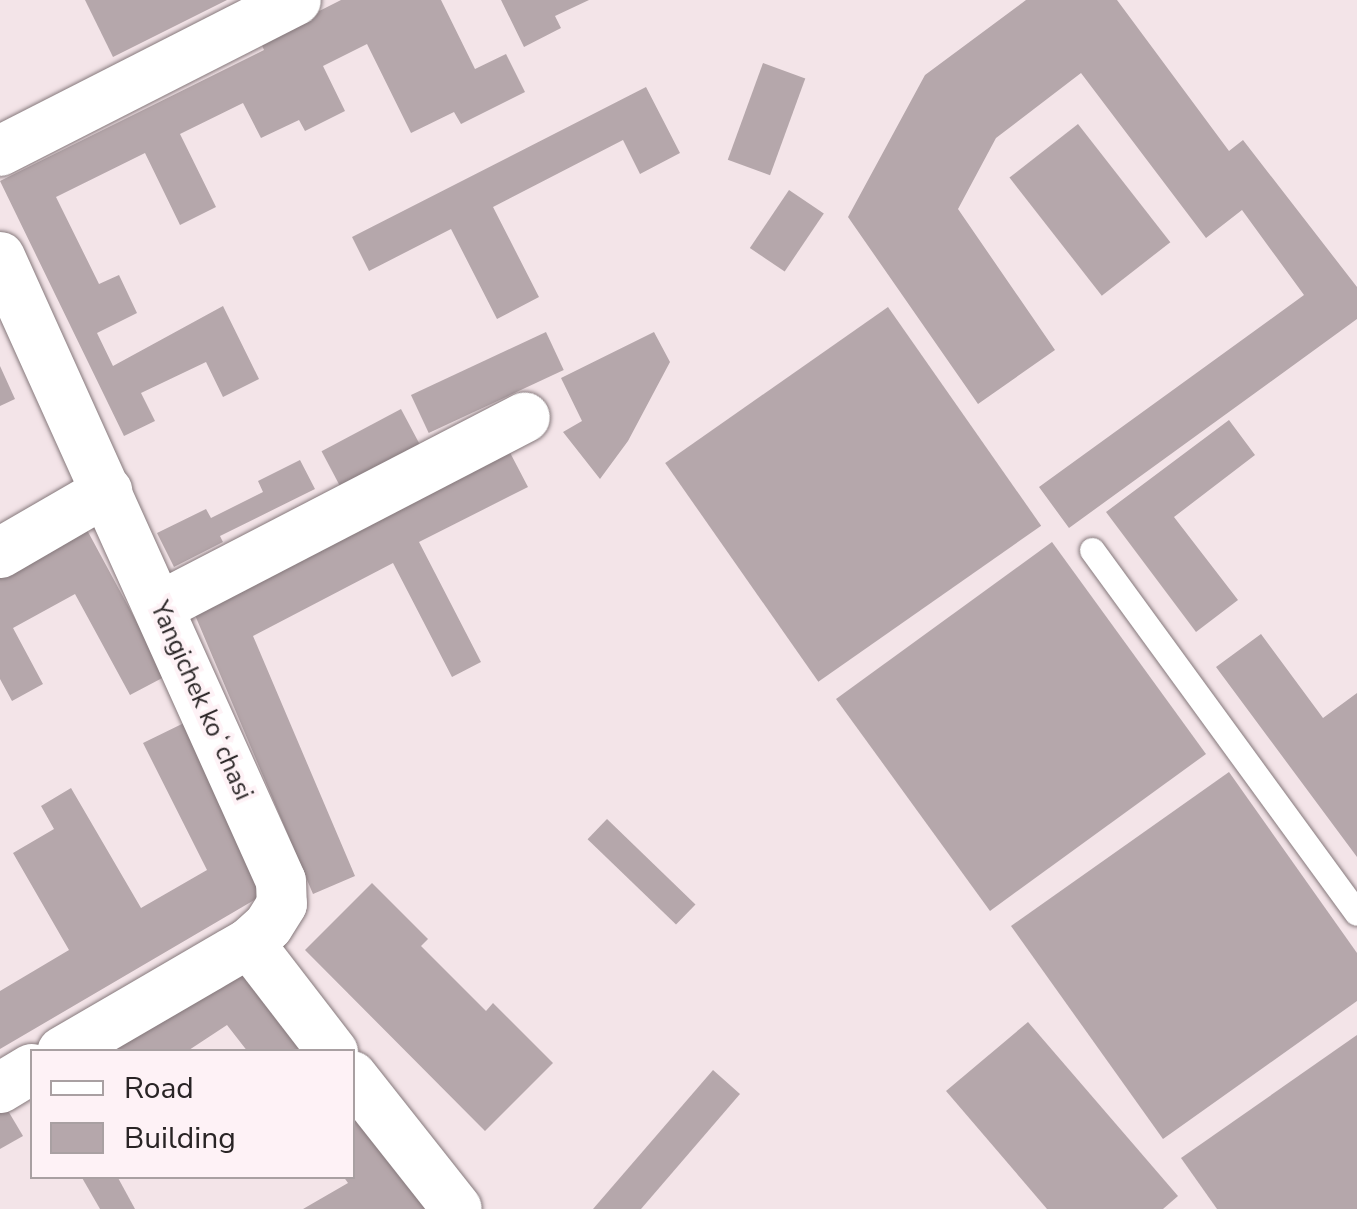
<!DOCTYPE html>
<html>
<head>
<meta charset="utf-8">
<style>
  body { margin:0 }
  #map { position:relative; width:1357px; height:1209px; overflow:hidden; background:#f3e4e8; font-family:"Nunito Sans",sans-serif }
  div>[style] { position:absolute }
  .building>* { inset:0; background:#b5a7ab; transform-origin:0 0 }
  .roads { filter:drop-shadow(0 0 2px #85787b) drop-shadow(0 0 2px #85787b) }
  .service>* { height:25px; margin:-12.5px; padding:0 12.5px; transform-origin:12.5px; border-radius:12.5px; background:#fff }
  .minor>* { height:50px; margin:-25px; padding:0 25px; transform-origin:25px; border-radius:25px; background:#fff }
  span { translate:-50% -50%; white-space:nowrap; text-align:center; line-height:1.15; -webkit-text-stroke:8px #fef2f6; paint-order:stroke }
  .street-label { font-size:25px; color:#292425 }
  .legend { position:absolute; left:30px; top:1049px; width:325px; height:130px; box-sizing:border-box; background:#fef2f6; border:2px solid #a9a0a2; margin:0; padding:12px 18px; list-style:none; font-size:30px; color:#292425 }
  .legend li { display:flex; align-items:center; gap:20px; height:50px }
  .legend b { width:50px; border:2px solid #a9a0a2 }
</style>
</head>
<body>
<div id="map">
  <div class="building">
    <i style="clip-path:polygon(85px 0,227px 0,113px 57px)"></i>
    <i style="clip-path:polygon(341px 0,441px 0,475px 69px,506px 54px,525px 92px,461px 124px,454px 112px,411px 133px,367px 44px,323px 66px,345px 111px,305px 131px,299px 120px,261px 138px,243px 103px,180px 134px,216px 207px,180px 225px,145px 153px,56px 197px,99px 284px,119px 275px,137px 313px,97px 333px,113px 366px,223px 306px,259px 379px,223px 397px,206px 362px,141px 393px,155px 421px,124px 436px,0 181px,264px 50px,260px 41px)"></i>
    <i style="clip-path:polygon(501px 0,589px 0,555px 16px,561px 28px,524px 47px)"></i>
    <i style="clip-path:polygon(1026px 0,1117px 0,1229px 151px,1243px 140px,1357px 287px,1357px 319px,1069px 528px,1039px 487px,1304px 295px,1242px 210px,1206px 238px,1081px 73px,996px 138px,958px 209px,1055px 350px,978px 404px,848px 217px,925px 75px)"></i>
    <i style="left:763px;top:63px;width:45px;height:103px;rotate:20deg"></i>
    <i style="clip-path:polygon(646px 87px,680px 153px,640px 174px,623px 140px,493px 207px,539px 297px,497px 319px,451px 229px,369px 271px,352px 237px)"></i>
    <i style="left:1078px;top:124px;width:150px;height:87px;rotate:52deg"></i>
    <i style="left:789px;top:190px;width:42px;height:70px;rotate:34deg"></i>
    <i style="left:888px;top:307px;width:267px;height:272px;rotate:55deg"></i>
    <i style="left:546px;top:332px;width:42px;height:149px;rotate:65deg"></i>
    <i style="clip-path:polygon(654px 332px,670px 362px,628px 441px,600px 479px,563px 432px,582px 421px,561px 378px)"></i>
    <i style="clip-path:polygon(0 366px,15px 399px,0 406px)"></i>
    <i style="left:401px;top:409px;width:50px;height:90px;rotate:62deg"></i>
    <i style="clip-path:polygon(1229px 420px,1255px 455px,1174px 517px,1238px 600px,1196px 632px,1106px 512px)"></i>
    <i style="clip-path:polygon(506px 445px,528px 487px,419px 542px,481px 662px,452px 677px,393px 563px,253px 636px,355px 876px,313px 894px,192px 608px)"></i>
    <i style="clip-path:polygon(300px 460px,315px 489px,220px 536px,223px 542px,174px 567px,157px 533px,206px 509px,211px 518px,263px 492px,258px 481px)"></i>
    <i style="clip-path:polygon(87px 530px,166px 676px,130px 695px,75px 594px,13px 628px,43px 684px,12px 701px,0 679px,0 577px)"></i>
    <i style="left:1052px;top:542px;width:262px;height:267px;rotate:54deg"></i>
    <i style="clip-path:polygon(1261px 634px,1323px 718px,1357px 693px,1357px 857px,1216px 667px)"></i>
    <i style="clip-path:polygon(186px 722px,263px 895px,0 1049px,0 991px,69px 950px,13px 853px,54px 829px,41px 806px,71px 788px,141px 908px,207px 870px,143px 743px)"></i>
    <i style="clip-path:polygon(1229px 772px,1357px 953px,1357px 1001px,1163px 1139px,1011px 926px)"></i>
    <i style="left:607px;top:819px;width:123px;height:28px;rotate:44deg"></i>
    <i style="clip-path:polygon(372px 883px,428px 939px,421px 946px,486px 1011px,493px 1003px,553px 1063px,485px 1131px,305px 950px)"></i>
    <i style="clip-path:polygon(236px 966px,303px 1052px,248px 1052px,227px 1025px,186px 1052px,91px 1052px)"></i>
    <i style="clip-path:polygon(1028px 1022px,1178px 1196px,1163px 1209px,1047px 1209px,946px 1091px)"></i>
    <i style="clip-path:polygon(1357px 1035px,1357px 1209px,1217px 1209px,1181px 1158px)"></i>
    <i style="clip-path:polygon(713px 1070px,740px 1094px,641px 1209px,593px 1209px)"></i>
    <i style="clip-path:polygon(7px 1109px,23px 1136px,0 1149px,0 1113px)"></i>
    <i style="clip-path:polygon(352px 1113px,426px 1209px,303px 1209px,348px 1183px,343px 1176px,352px 1176px)"></i>
    <i style="clip-path:polygon(81px 1176px,117px 1176px,135px 1209px,100px 1209px)"></i>
  </div>
  <div class="roads">
    <div class="service">
      <i style="left:1092px;top:550px;width:449px;rotate:53.9deg"></i>
    </div>
    <div class="minor">
      <i style="left:0;top:151px;width:332px;rotate:-27deg"></i>
      <i style="left:0;top:257px;width:684px;rotate:65.76deg"></i>
      <i style="left:281px;top:881px;width:23px;rotate:88deg"></i>
      <i style="left:282px;top:904px;width:26px;rotate:122deg"></i>
      <i style="left:268px;top:926px;width:25px;rotate:138deg"></i>
      <i style="left:249px;top:943px;width:216px;rotate:149.8deg"></i>
      <i style="left:0;top:553px;width:124px;rotate:-30.1deg"></i>
      <i style="left:159px;top:607px;width:412px;rotate:-27.4deg"></i>
      <i style="left:249px;top:943px;width:138px;rotate:52.4deg"></i>
      <i style="left:352px;top:1076px;width:169px;rotate:51.7deg"></i>
      <i style="left:0;top:1088px;width:37px;rotate:-31deg"></i>
    </div>
  </div>
  <div class="street-label">
    <span style="left:201px;top:701px;rotate:66deg">Yangichek koʻchasi</span>
  </div>
  <ul class="legend">
  <li><b style="height:12px;background:#fff"></b>Road</li>
  <li><b style="height:28px;background:#b5a7ab"></b>Building</li>
  </ul>
</div>
</body>
</html>
